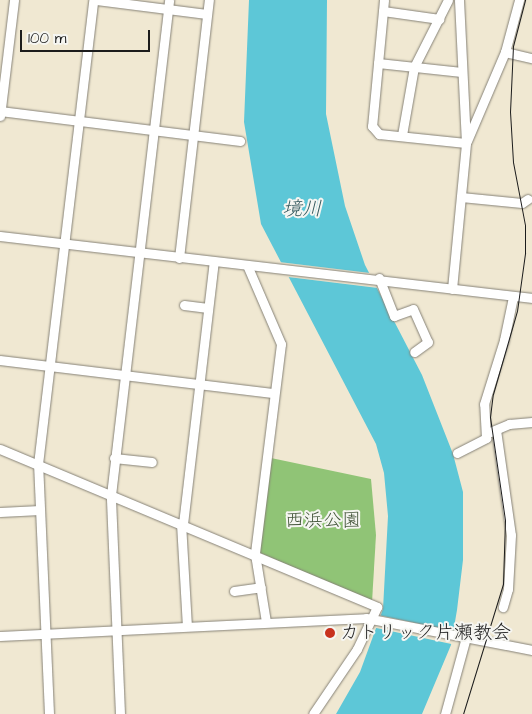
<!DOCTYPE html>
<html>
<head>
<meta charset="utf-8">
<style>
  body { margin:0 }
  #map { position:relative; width:532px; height:714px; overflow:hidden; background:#f0e8d2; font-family:"Architects Daughter","Klee One",sans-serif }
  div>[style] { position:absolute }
  .green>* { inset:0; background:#90c476 }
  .water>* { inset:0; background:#5dc7d7 }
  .pier>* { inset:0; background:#f0e8d2; transform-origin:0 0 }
  .roads { filter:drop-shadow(0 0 1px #868277) drop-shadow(0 0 1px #868277) }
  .street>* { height:9px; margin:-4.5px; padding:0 4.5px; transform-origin:4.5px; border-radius:4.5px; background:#fff }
  .tram>* { height:1px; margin:-0.5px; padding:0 0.5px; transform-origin:0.5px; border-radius:0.5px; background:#1c1c1c }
  .dots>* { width:14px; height:14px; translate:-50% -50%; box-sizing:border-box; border:2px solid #f6f6f2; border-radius:50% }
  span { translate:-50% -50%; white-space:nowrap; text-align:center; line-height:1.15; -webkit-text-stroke:4px #f6f6f2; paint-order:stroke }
  .park-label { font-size:19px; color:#45573c }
  .poi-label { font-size:19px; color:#1c1c1c }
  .left { translate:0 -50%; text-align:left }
  .water-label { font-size:20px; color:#33585d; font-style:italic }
  .scale { position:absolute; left:20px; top:30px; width:130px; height:22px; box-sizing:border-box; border:2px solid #1c1c1c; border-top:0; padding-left:6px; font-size:15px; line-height:18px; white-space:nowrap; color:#1c1c1c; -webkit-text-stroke:4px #f6f6f2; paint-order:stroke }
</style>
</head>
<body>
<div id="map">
  <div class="green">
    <i style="clip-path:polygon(271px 458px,371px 479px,376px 535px,372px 602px,258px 552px)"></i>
  </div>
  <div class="water">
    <i style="clip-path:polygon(249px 0,327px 0,326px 114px,345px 206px,365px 265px,422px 375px,453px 454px,463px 492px,463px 560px,457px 610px,451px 645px,422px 714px,336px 714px,360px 672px,383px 609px,388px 516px,384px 473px,376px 444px,261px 224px,244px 122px)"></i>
  </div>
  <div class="pier">
    <i style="clip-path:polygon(279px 262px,370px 273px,378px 288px,288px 277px)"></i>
    <i style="left:378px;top:615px;width:79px;height:13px;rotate:12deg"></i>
  </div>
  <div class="roads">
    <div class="street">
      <i style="left:97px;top:0;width:110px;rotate:7.3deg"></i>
      <i style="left:384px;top:0;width:127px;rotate:95.4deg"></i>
      <i style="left:372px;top:126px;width:11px;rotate:49deg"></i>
      <i style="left:379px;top:134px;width:87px;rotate:5.9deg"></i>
      <i style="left:383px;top:11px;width:57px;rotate:8.1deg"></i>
      <i style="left:505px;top:52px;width:54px;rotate:-74.9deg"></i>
      <i style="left:378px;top:63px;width:84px;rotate:6.1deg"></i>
      <i style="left:0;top:111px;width:242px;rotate:7.1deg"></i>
      <i style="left:0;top:116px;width:117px;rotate:-83.1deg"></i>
      <i style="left:402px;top:135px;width:69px;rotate:-80deg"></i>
      <i style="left:414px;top:67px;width:75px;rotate:-63.1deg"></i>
      <i style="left:467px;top:141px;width:97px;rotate:-66.9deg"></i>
      <i style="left:505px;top:52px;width:28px;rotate:13deg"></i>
      <i style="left:461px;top:197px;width:61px;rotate:5.6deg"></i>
      <i style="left:522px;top:203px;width:7px;rotate:-34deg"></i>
      <i style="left:0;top:236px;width:536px;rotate:6.65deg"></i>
      <i style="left:179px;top:258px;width:260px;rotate:-83.4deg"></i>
      <i style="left:247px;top:265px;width:86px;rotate:66.7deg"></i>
      <i style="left:281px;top:344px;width:212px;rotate:97.1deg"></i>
      <i style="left:255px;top:554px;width:69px;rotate:80.8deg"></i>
      <i style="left:379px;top:278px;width:41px;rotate:68.5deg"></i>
      <i style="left:394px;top:316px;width:20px;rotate:-20deg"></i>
      <i style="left:413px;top:309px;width:36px;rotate:66deg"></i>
      <i style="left:428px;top:342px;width:17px;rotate:144deg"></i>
      <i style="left:452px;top:289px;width:147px;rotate:-84.5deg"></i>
      <i style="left:466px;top:143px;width:143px;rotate:-92.8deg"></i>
      <i style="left:184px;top:305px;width:24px;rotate:7deg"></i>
      <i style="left:0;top:360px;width:276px;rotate:6.9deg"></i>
      <i style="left:496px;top:430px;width:106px;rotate:81.9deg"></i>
      <i style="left:511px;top:535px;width:54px;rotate:93.2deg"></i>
      <i style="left:508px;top:589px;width:19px;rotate:106deg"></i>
      <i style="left:490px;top:432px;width:21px;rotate:-23deg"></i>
      <i style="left:509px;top:424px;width:23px;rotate:-5deg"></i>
      <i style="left:0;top:449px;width:409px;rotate:22.7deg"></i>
      <i style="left:377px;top:607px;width:47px;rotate:115.5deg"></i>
      <i style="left:357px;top:649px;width:78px;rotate:124.1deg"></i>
      <i style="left:457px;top:453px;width:33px;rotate:-27deg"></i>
      <i style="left:486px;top:438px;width:34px;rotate:-93deg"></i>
      <i style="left:484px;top:404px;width:67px;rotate:-72.6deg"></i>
      <i style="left:504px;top:340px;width:44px;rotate:-78.2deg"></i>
      <i style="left:114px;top:458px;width:38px;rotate:6deg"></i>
      <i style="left:0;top:512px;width:40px;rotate:-2.9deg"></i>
      <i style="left:181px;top:523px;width:103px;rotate:86.7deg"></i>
      <i style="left:183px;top:524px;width:264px;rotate:-83.3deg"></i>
      <i style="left:234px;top:591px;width:27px;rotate:-8deg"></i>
      <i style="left:0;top:636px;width:366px;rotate:-2.8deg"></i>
      <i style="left:366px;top:618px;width:169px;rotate:10.9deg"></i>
      <i style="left:49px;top:714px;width:250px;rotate:-92.5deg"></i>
      <i style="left:38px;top:464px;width:467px;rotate:-83.2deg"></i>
      <i style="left:120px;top:714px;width:219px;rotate:-92.4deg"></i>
      <i style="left:111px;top:495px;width:498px;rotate:-83.3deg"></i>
      <i style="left:445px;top:714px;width:80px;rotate:-74.7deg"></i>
    </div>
  </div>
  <div class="tram">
    <i style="left:463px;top:714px;width:136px;rotate:-72.9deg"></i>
    <i style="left:503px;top:584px;width:64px;rotate:-88.2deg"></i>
    <i style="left:505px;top:520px;width:104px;rotate:-98.3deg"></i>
    <i style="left:490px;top:417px;width:23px;rotate:-83deg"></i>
    <i style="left:493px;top:394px;width:86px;rotate:-73.9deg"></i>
    <i style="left:517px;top:311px;width:59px;rotate:-82.1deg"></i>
    <i style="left:525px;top:253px;width:28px;rotate:-90deg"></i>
    <i style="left:525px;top:225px;width:64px;rotate:-100.8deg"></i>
    <i style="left:513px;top:162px;width:50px;rotate:-93.4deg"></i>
    <i style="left:510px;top:112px;width:66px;rotate:-87.4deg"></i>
    <i style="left:513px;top:46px;width:48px;rotate:-75.4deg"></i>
  </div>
  <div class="dots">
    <i style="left:330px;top:633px;background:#c8321e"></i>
  </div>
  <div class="park-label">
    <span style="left:323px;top:521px">西浜公園</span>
  </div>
  <div class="poi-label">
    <span class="left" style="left:340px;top:633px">カトリック片瀬教会</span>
  </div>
  <div class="water-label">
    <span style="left:302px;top:209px">境川</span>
  </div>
  <div class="scale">100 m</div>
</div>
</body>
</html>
